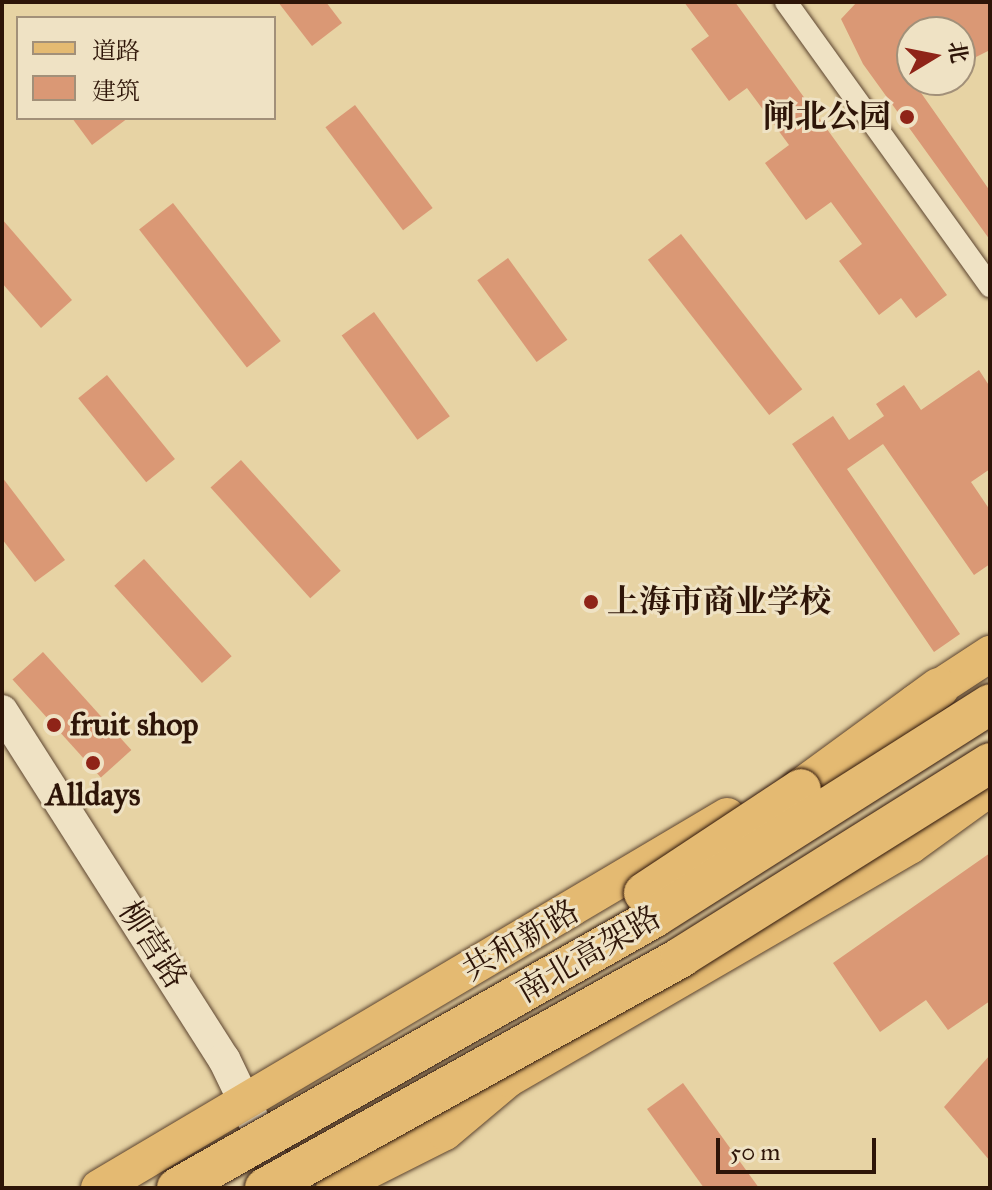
<!DOCTYPE html>
<html>
<head>
<meta charset="utf-8">
<style>
  body { margin:0 }
  #map { position:relative; width:992px; height:1190px; overflow:hidden; background:#e7d3a4; font-family:"IM FELL Great Primer","Noto Serif SC",serif }
  div>[style] { position:absolute }
  .building>* { inset:0; background:#da9875; transform-origin:0 0 }
  .roads { filter:drop-shadow(0 0 2px #5c442f) drop-shadow(0 0 2px #5c442f) }
  .street>* { height:22px; margin:-11px; padding:0 11px; transform-origin:11px; border-radius:11px; background:#efe2c4 }
  .secondary>* { height:32px; margin:-16px; padding:0 16px; transform-origin:16px; border-radius:16px; background:#efe2c4 }
  .primary>* { height:36px; margin:-18px; padding:0 18px; transform-origin:18px; border-radius:18px; background:#e4ba72 }
  .highway>* { height:40px; margin:-20px; padding:0 20px; transform-origin:20px; border-radius:20px; background:#e4ba72 }
  .bridges { filter:drop-shadow(0 0 2px #2e1508) drop-shadow(0 0 2px #2e1508) }
  .highway-bridge>* { height:40px; margin:-20px; padding:0 20px; transform-origin:20px; border-radius:20px; background:#e4ba72 }
  .dots>* { width:22px; height:22px; translate:-50% -50%; box-sizing:border-box; border:4px solid #efe2c4; border-radius:50% }
  span { translate:-50% -50%; white-space:nowrap; text-align:center; line-height:1.15; -webkit-text-stroke:6px #efe2c4; paint-order:stroke }
  .poi-label { font-size:32px; color:#2e1508; font-weight:700 }
  .right { translate:-100% -50%; text-align:right }
  .left { translate:0 -50%; text-align:left }
  .street-label { font-size:32px; color:#2e1508 }
  .frame { position:absolute; inset:0; border:4px solid #2e1508; pointer-events:none }
  .legend { position:absolute; left:16px; top:16px; width:260px; height:104px; box-sizing:border-box; background:#efe2c4; border:2px solid #a29079; margin:0; padding:10px 14px; list-style:none; font-size:24px; color:#2e1508 }
  .legend li { display:flex; align-items:center; gap:16px; height:40px }
  .legend b { width:40px; border:2px solid #a29079 }
  .north { position:absolute; left:896px; top:16px; width:80px; height:80px; box-sizing:border-box; background:#efe2c4; border:2px solid #a29079; border-radius:50%; rotate:80deg; font-size:22px; font-weight:700; line-height:32px; text-align:center; color:#2e1508 }
  .north::after { content:''; display:block; margin:auto; width:28px; height:36px; background:#8f2418; clip-path:polygon(50% 0,100% 100%,50% 72%,0 100%) }
  .scale { position:absolute; left:716px; top:1138px; width:160px; height:36px; box-sizing:border-box; border:4px solid #2e1508; border-top:0; padding-left:10px; font-size:24px; line-height:28px; white-space:nowrap; color:#2e1508; -webkit-text-stroke:6px #efe2c4; paint-order:stroke }
</style>
</head>
<body>
<div id="map">
  <div class="building">
    <i style="clip-path:polygon(278px 2px,326px 2px,342px 23px,312px 46px)"></i>
    <i style="clip-path:polygon(684px 2px,735px 2px,947px 295px,916px 318px,901px 298px,879px 315px,839px 261px,862px 244px,831px 202px,806px 220px,765px 163px,789px 145px,747px 88px,729px 101px,691px 49px,709px 36px)"></i>
    <i style="clip-path:polygon(857px 2px,990px 2px,990px 50px,964px 63px,960px 32px,912px 32px,912px 80px,990px 191px,990px 240px,863px 64px,841px 19px)"></i>
    <i style="left:355px;top:105px;width:129px;height:37px;rotate:53deg"></i>
    <i style="clip-path:polygon(72px 118px,128px 118px,92px 145px)"></i>
    <i style="left:173px;top:203px;width:175px;height:43px;rotate:52deg"></i>
    <i style="clip-path:polygon(2px 219px,72px 300px,41px 328px,2px 283px)"></i>
    <i style="left:681px;top:234px;width:197px;height:42px;rotate:52deg"></i>
    <i style="left:508px;top:258px;width:101px;height:38px;rotate:54deg"></i>
    <i style="left:374px;top:312px;width:129px;height:40px;rotate:54deg"></i>
    <i style="clip-path:polygon(979px 370px,990px 387px,990px 469px,971px 482px,990px 510px,990px 564px,974px 575px,883px 444px,847px 469px,960px 634px,934px 652px,792px 444px,833px 416px,849px 440px,884px 416px,876px 404px,904px 385px,921px 410px)"></i>
    <i style="left:107px;top:375px;width:108px;height:37px;rotate:51deg"></i>
    <i style="left:241px;top:460px;width:149px;height:41px;rotate:48deg"></i>
    <i style="clip-path:polygon(2px 477px,65px 560px,35px 582px,2px 539px)"></i>
    <i style="left:144px;top:559px;width:131px;height:40px;rotate:48deg"></i>
    <i style="left:43px;top:652px;width:132px;height:41px;rotate:48deg"></i>
    <i style="clip-path:polygon(990px 853px,990px 1001px,948px 1030px,926px 1000px,880px 1032px,833px 963px)"></i>
    <i style="clip-path:polygon(990px 1055px,990px 1161px,944px 1107px)"></i>
    <i style="clip-path:polygon(683px 1083px,759px 1188px,704px 1188px,647px 1109px)"></i>
  </div>
  <div class="roads">
    <div class="street">
      <i style="left:786px;top:2px;width:350px;rotate:54.3deg"></i>
    </div>
    <div class="secondary">
      <i style="left:2px;top:711px;width:413px;rotate:57.5deg"></i>
      <i style="left:224px;top:1059px;width:143px;rotate:64.3deg"></i>
    </div>
    <div class="primary">
      <i style="left:915px;top:703px;width:90px;rotate:-33.2deg"></i>
      <i style="left:99px;top:1188px;width:730px;rotate:-30.64deg"></i>
      <i style="left:334px;top:1188px;width:124px;rotate:-26.8deg"></i>
      <i style="left:445px;top:1132px;width:82px;rotate:-40.1deg"></i>
      <i style="left:508px;top:1079px;width:465px;rotate:-30.1deg"></i>
      <i style="left:910px;top:846px;width:99px;rotate:-35.9deg"></i>
    </div>
    <div class="highway">
      <i style="left:801px;top:789px;width:171px;rotate:-36.2deg"></i>
    </div>
  </div>
  <div class="bridges">
    <div class="highway-bridge">
      <i style="left:644px;top:893px;width:188px;rotate:-33.5deg"></i>
      <i style="left:177px;top:1188px;width:549px;rotate:-29.55deg"></i>
      <i style="left:655px;top:917px;width:397px;rotate:-32.4deg"></i>
      <i style="left:265px;top:1188px;width:476px;rotate:-29deg"></i>
      <i style="left:681px;top:957px;width:365px;rotate:-32.1deg"></i>
    </div>
  </div>
  <div class="dots">
    <i style="left:907px;top:117px;background:#8f2418"></i>
    <i style="left:591px;top:602px;background:#8f2418"></i>
    <i style="left:54px;top:725px;background:#8f2418"></i>
    <i style="left:93px;top:763px;background:#8f2418"></i>
  </div>
  <div class="poi-label">
    <span class="right" style="left:891px;top:117px">闸北公园</span>
    <span class="left" style="left:607px;top:602px">上海市商业学校</span>
    <span class="left" style="left:70px;top:725px">fruit shop</span>
    <span style="left:93px;top:795px">Alldays</span>
  </div>
  <div class="street-label">
    <span style="left:521px;top:941px;rotate:-30deg">共和新路</span>
    <span style="left:152px;top:945px;rotate:57deg">柳营路</span>
    <span style="left:589px;top:955px;rotate:-30deg">南北高架路</span>
  </div>
  <div class="frame"></div>
  <ul class="legend">
  <li><b style="height:10px;background:#e4ba72"></b>道路</li>
  <li><b style="height:22px;background:#da9875"></b>建筑</li>
  </ul>
  <div class="north">北</div>
  <div class="scale">50 m</div>
</div>
</body>
</html>
